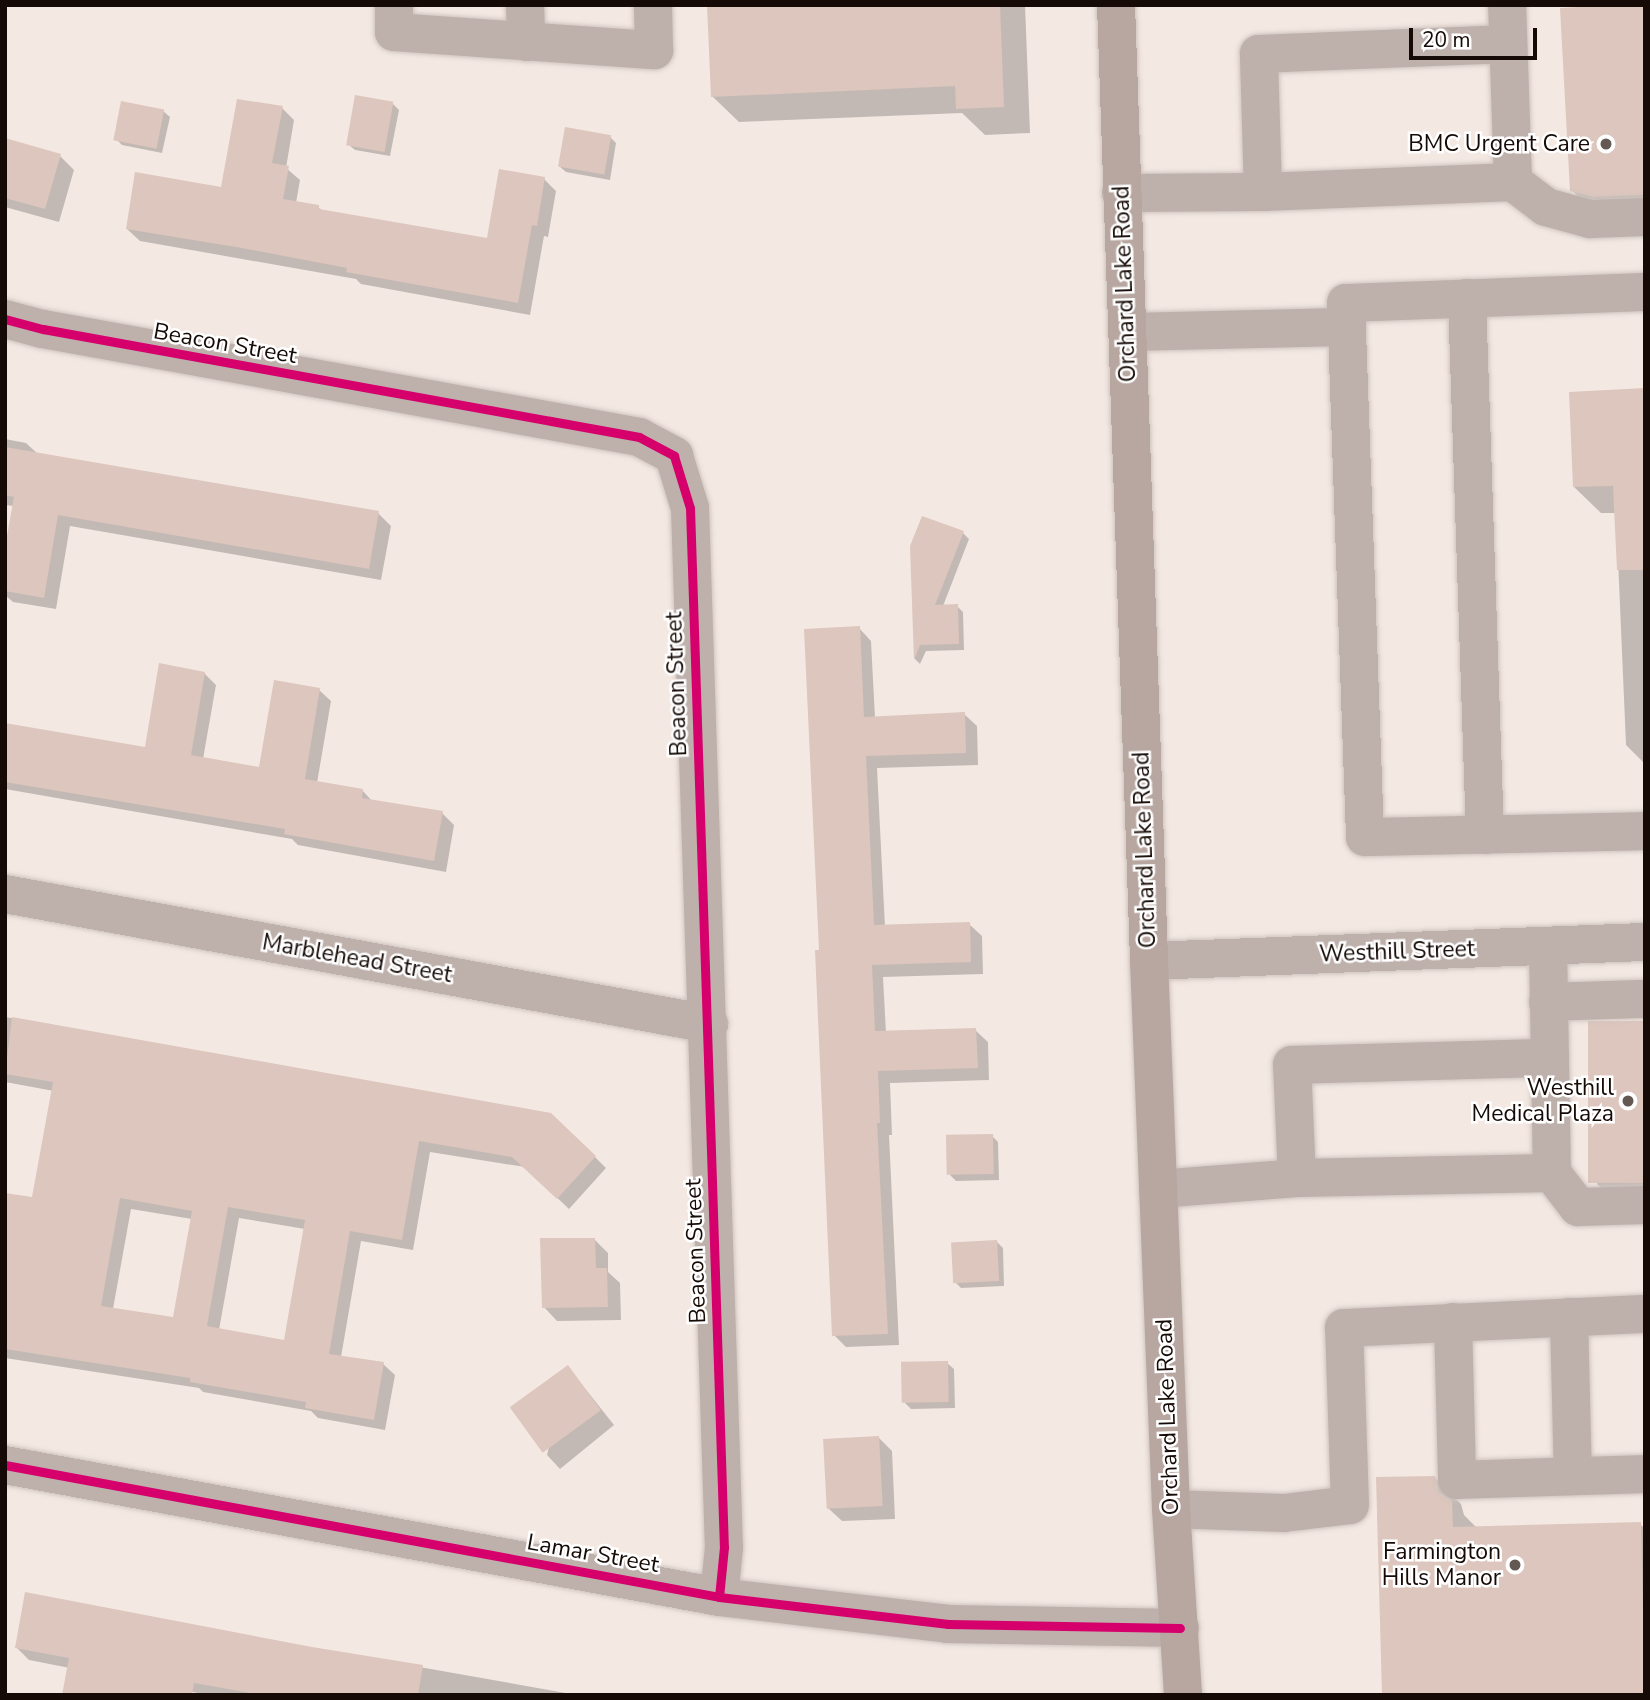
<!DOCTYPE html>
<html>
<head>
<meta charset="utf-8">
<style>
  body { margin:0 }
  #map { position:relative; width:1650px; height:1700px; overflow:hidden; background:#f4e8e2; font-family:"Nunito Sans",sans-serif }
  div>[style] { position:absolute }
  .shadow>* { inset:0; background:#0003 }
  .building>* { inset:0; background:#dcc6bd; transform-origin:0 0 }
  .roads { filter:drop-shadow(0 0 2px #cfc5c0) drop-shadow(0 0 2px #cfc5c0) }
  .minor>* { height:38px; margin:-19px; padding:0 19px; transform-origin:19px; border-radius:19px; background:#beb0ab }
  .major>* { height:38px; margin:-19px; padding:0 19px; transform-origin:19px; border-radius:19px; background:#b8a7a1 }
  .cycleway>* { height:9px; margin:-4.5px; padding:0 4.5px; transform-origin:4.5px; border-radius:4.5px; background:#d6006c }
  .dots>* { width:19px; height:19px; translate:-50% -50%; box-sizing:border-box; border:4px solid #fff; border-radius:50% }
  span { translate:-50% -50%; white-space:nowrap; text-align:center; line-height:1.15; -webkit-text-stroke:5px #fff; paint-order:stroke }
  .poi-label { font-size:23px; color:#150a05 }
  .right { translate:-100% -50%; text-align:right }
  .street-label { font-size:23px; color:#150a05 }
  .frame { position:absolute; inset:0; border:7px solid #150a05; pointer-events:none }
  .scale { position:absolute; left:1409px; top:28px; width:128px; height:32px; box-sizing:border-box; border:4px solid #150a05; border-top:0; padding-left:9px; font-size:21px; line-height:24px; white-space:nowrap; color:#150a05; -webkit-text-stroke:5px #fff; paint-order:stroke }
</style>
</head>
<body>
<div id="map">
  <div class="shadow">
    <i style="clip-path:polygon(709px 5px,1025px 5px,1030px 133px,985px 135px,962px 113px,739px 122px,712px 96px)"></i>
    <i style="clip-path:polygon(1645px 5px,1645px 216px,1592px 211px,1572px 190px)"></i>
    <i style="clip-path:polygon(392px 103px,399px 110px,390px 156px,355px 150px,348px 144px)"></i>
    <i style="clip-path:polygon(282px 108px,294px 120px,286px 168px,300px 180px,296px 203px,318px 207px,323px 211px,488px 240px,544px 179px,556px 191px,548px 237px,544px 236px,530px 315px,361px 284px,356px 279px,140px 241px,127px 229px,222px 189px)"></i>
    <i style="clip-path:polygon(163px 111px,170px 117px,162px 153px,122px 145px,116px 139px)"></i>
    <i style="clip-path:polygon(610px 137px,616px 143px,610px 180px,566px 172px,559px 166px)"></i>
    <i style="clip-path:polygon(5px 140px,60px 156px,74px 170px,59px 222px,5px 207px)"></i>
    <i style="clip-path:polygon(1645px 390px,1645px 764px,1626px 745px,1616px 513px,1601px 513px,1574px 487px)"></i>
    <i style="clip-path:polygon(5px 439px,26px 443px,39px 455px,378px 513px,391px 526px,381px 580px,70px 526px,56px 609px,13px 602px,5px 595px,5px 558px,14px 506px,5px 505px)"></i>
    <i style="clip-path:polygon(963px 533px,969px 539px,943px 606px,957px 606px,963px 612px,964px 650px,926px 651px,920px 664px,915px 659px,912px 546px)"></i>
    <i style="clip-path:polygon(859px 628px,871px 641px,875px 718px,964px 714px,977px 726px,978px 765px,877px 768px,885px 927px,969px 924px,982px 936px,983px 974px,883px 977px,886px 1033px,975px 1030px,988px 1042px,989px 1080px,890px 1083px,892px 1135px,889px 1135px,899px 1345px,846px 1347px,834px 1335px,821px 952px)"></i>
    <i style="clip-path:polygon(204px 673px,216px 685px,203px 759px,260px 769px,319px 690px,331px 701px,317px 783px,362px 790px,373px 802px,442px 813px,454px 825px,446px 872px,298px 845px,292px 839px,5px 789px,5px 725px,146px 749px)"></i>
    <i style="clip-path:polygon(evenodd,5px 1017px,80px 1030px,595px 1157px,606px 1168px,569px 1209px,525px 1167px,430px 1152px,413px 1250px,361px 1241px,341px 1357px,383px 1364px,395px 1375px,385px 1430px,318px 1418px,311px 1411px,203px 1392px,199px 1388px,5px 1358px,5px 1194px,34px 1199px,54px 1091px,5px 1082px,5px 1017px,131px 1209px,192px 1219px,174px 1319px,113px 1309px,131px 1209px,5px 1017px,239px 1218px,305px 1229px,285px 1342px,219px 1330px,239px 1218px)"></i>
    <i style="clip-path:polygon(1645px 1023px,1645px 1196px,1611px 1197px,1597px 1184px)"></i>
    <i style="clip-path:polygon(992px 1136px,998px 1142px,999px 1180px,956px 1181px,950px 1175px)"></i>
    <i style="clip-path:polygon(594px 1239px,608px 1253px,608px 1272px,620px 1283px,621px 1320px,557px 1321px,544px 1307px)"></i>
    <i style="clip-path:polygon(996px 1241px,1003px 1248px,1004px 1286px,961px 1288px,954px 1281px)"></i>
    <i style="clip-path:polygon(947px 1363px,954px 1369px,955px 1408px,911px 1409px,905px 1403px)"></i>
    <i style="clip-path:polygon(568px 1367px,614px 1425px,560px 1469px,547px 1455px)"></i>
    <i style="clip-path:polygon(879px 1438px,892px 1451px,895px 1519px,842px 1521px,828px 1508px)"></i>
    <i style="clip-path:polygon(1434px 1477px,1461px 1504px,1464px 1515px,1477px 1528px,1640px 1524px,1645px 1529px,1645px 1695px,1384px 1695px)"></i>
    <i style="clip-path:polygon(17px 1648px,312px 1648px,577px 1695px,208px 1695px,29px 1660px)"></i>
  </div>
  <div class="building">
    <i style="clip-path:polygon(707px 5px,1000px 5px,1004px 107px,956px 109px,955px 86px,711px 97px)"></i>
    <i style="clip-path:polygon(1616px 5px,1645px 5px,1645px 195px,1593px 197px,1570px 191px,1560px 8px)"></i>
    <i style="left:355px;top:95px;width:39px;height:51px;rotate:10deg"></i>
    <i style="clip-path:polygon(237px 99px,283px 106px,272px 163px,289px 166px,283px 199px,319px 205px,319px 209px,487px 238px,499px 169px,545px 177px,537px 226px,532px 225px,518px 303px,346px 272px,347px 268px,242px 248px,126px 229px,135px 172px,221px 187px)"></i>
    <i style="left:121px;top:101px;width:44px;height:40px;rotate:11deg"></i>
    <i style="left:565px;top:127px;width:47px;height:40px;rotate:10deg"></i>
    <i style="clip-path:polygon(5px 138px,61px 154px,45px 209px,5px 198px)"></i>
    <i style="clip-path:polygon(1645px 388px,1645px 570px,1617px 570px,1613px 486px,1573px 487px,1569px 392px)"></i>
    <i style="clip-path:polygon(5px 447px,379px 511px,369px 569px,58px 515px,44px 598px,5px 591px,5px 547px,14px 497px,5px 495px)"></i>
    <i style="clip-path:polygon(922px 516px,964px 531px,935px 605px,958px 604px,959px 644px,920px 645px,914px 660px,910px 546px)"></i>
    <i style="clip-path:polygon(860px 626px,864px 717px,965px 712px,966px 753px,866px 756px,874px 925px,970px 922px,971px 962px,872px 965px,875px 1031px,976px 1028px,978px 1068px,878px 1071px,880px 1123px,877px 1123px,888px 1334px,832px 1336px,815px 950px,819px 950px,804px 629px)"></i>
    <i style="clip-path:polygon(159px 663px,205px 672px,191px 755px,259px 767px,274px 680px,320px 688px,305px 779px,363px 789px,362px 798px,443px 811px,434px 861px,284px 834px,285px 829px,5px 782px,5px 723px,145px 747px)"></i>
    <i style="clip-path:polygon(evenodd,12px 1017px,551px 1113px,596px 1156px,557px 1199px,512px 1157px,419px 1141px,402px 1240px,350px 1231px,329px 1354px,384px 1362px,374px 1420px,305px 1408px,306px 1402px,190px 1382px,190px 1378px,5px 1349px,5px 1193px,32px 1197px,53px 1082px,5px 1074px,12px 1017px,120px 1198px,192px 1211px,173px 1317px,101px 1306px,120px 1198px,12px 1017px,228px 1207px,305px 1220px,284px 1340px,207px 1326px,228px 1207px)"></i>
    <i style="left:1645px;top:1021px;width:162px;height:57px;rotate:90deg"></i>
    <i style="left:993px;top:1134px;width:40px;height:47px;rotate:89deg"></i>
    <i style="clip-path:polygon(540px 1238px,595px 1238px,596px 1268px,607px 1268px,608px 1307px,542px 1308px)"></i>
    <i style="left:997px;top:1240px;width:41px;height:46px;rotate:87deg"></i>
    <i style="left:948px;top:1361px;width:41px;height:47px;rotate:89deg"></i>
    <i style="left:568px;top:1365px;width:56px;height:72px;rotate:54deg"></i>
    <i style="left:879px;top:1436px;width:70px;height:56px;rotate:87deg"></i>
    <i style="clip-path:polygon(1435px 1476px,1439px 1492px,1452px 1501px,1453px 1527px,1641px 1522px,1645px 1695px,1382px 1695px,1376px 1477px)"></i>
    <i style="clip-path:polygon(25px 1592px,312px 1647px,423px 1665px,418px 1695px,261px 1695px,194px 1683px,192px 1695px,62px 1695px,69px 1658px,15px 1648px)"></i>
  </div>
  <div class="roads">
    <div class="minor">
      <i style="left:394px;top:5px;width:27px;rotate:90deg"></i>
      <i style="left:394px;top:32px;width:261px;rotate:4deg"></i>
      <i style="left:654px;top:50px;width:45px;rotate:-91.3deg"></i>
      <i style="left:525px;top:5px;width:37px;rotate:88deg"></i>
      <i style="left:1513px;top:182px;width:41px;rotate:37.1deg"></i>
      <i style="left:1546px;top:207px;width:46px;rotate:15.3deg"></i>
      <i style="left:1590px;top:219px;width:55px;rotate:-2.1deg"></i>
      <i style="left:1263px;top:192px;width:138px;rotate:-91.7deg"></i>
      <i style="left:1259px;top:54px;width:249px;rotate:-2.3deg"></i>
      <i style="left:1121px;top:193px;width:142px;rotate:-0.4deg"></i>
      <i style="left:1263px;top:192px;width:250px;rotate:-2.3deg"></i>
      <i style="left:1513px;top:182px;width:177px;rotate:-91.9deg"></i>
      <i style="left:1645px;top:292px;width:299px;rotate:177.9deg"></i>
      <i style="left:1346px;top:303px;width:534px;rotate:87.96deg"></i>
      <i style="left:1365px;top:837px;width:280px;rotate:-1.2deg"></i>
      <i style="left:1467px;top:298px;width:537px;rotate:88.08deg"></i>
      <i style="left:5px;top:319px;width:39px;rotate:15deg"></i>
      <i style="left:43px;top:329px;width:606px;rotate:10.27deg"></i>
      <i style="left:639px;top:437px;width:40px;rotate:28deg"></i>
      <i style="left:674px;top:456px;width:54px;rotate:72.9deg"></i>
      <i style="left:690px;top:508px;width:1040px;rotate:88.13deg"></i>
      <i style="left:724px;top:1547px;width:50px;rotate:95.7deg"></i>
      <i style="left:1127px;top:332px;width:219px;rotate:-1.3deg"></i>
      <i style="left:5px;top:894px;width:716px;rotate:10.46deg"></i>
      <i style="left:1548px;top:946px;width:227px;rotate:89deg"></i>
      <i style="left:1149px;top:961px;width:496px;rotate:-2.2deg"></i>
      <i style="left:1548px;top:1002px;width:97px;rotate:-1.8deg"></i>
      <i style="left:1297px;top:1178px;width:113px;rotate:-92.5deg"></i>
      <i style="left:1292px;top:1065px;width:257px;rotate:-1.6deg"></i>
      <i style="left:1158px;top:1189px;width:139px;rotate:-4.5deg"></i>
      <i style="left:1297px;top:1178px;width:255px;rotate:-1.1deg"></i>
      <i style="left:1552px;top:1173px;width:43px;rotate:52.6deg"></i>
      <i style="left:1578px;top:1207px;width:67px;rotate:-1.7deg"></i>
      <i style="left:1569px;top:1317px;width:159px;rotate:88.6deg"></i>
      <i style="left:1453px;top:1322px;width:158px;rotate:88.5deg"></i>
      <i style="left:1457px;top:1480px;width:188px;rotate:-1.8deg"></i>
      <i style="left:5px;top:1465px;width:726px;rotate:10.47deg"></i>
      <i style="left:719px;top:1597px;width:231px;rotate:6.7deg"></i>
      <i style="left:948px;top:1624px;width:232px;rotate:1deg"></i>
      <i style="left:1171px;top:1509px;width:113px;rotate:2deg"></i>
      <i style="left:1284px;top:1513px;width:66px;rotate:-6.9deg"></i>
      <i style="left:1350px;top:1505px;width:177px;rotate:-91.9deg"></i>
      <i style="left:1344px;top:1328px;width:301px;rotate:-2.7deg"></i>
    </div>
    <div class="major">
      <i style="left:1116px;top:5px;width:957px;rotate:88.02deg"></i>
      <i style="left:1149px;top:961px;width:548px;rotate:87.7deg"></i>
      <i style="left:1171px;top:1509px;width:186px;rotate:86.3deg"></i>
    </div>
  </div>
  <div class="cycleway">
    <i style="left:5px;top:319px;width:39px;rotate:15deg"></i>
    <i style="left:43px;top:329px;width:606px;rotate:10.27deg"></i>
    <i style="left:639px;top:437px;width:40px;rotate:28deg"></i>
    <i style="left:674px;top:456px;width:54px;rotate:72.9deg"></i>
    <i style="left:690px;top:508px;width:1040px;rotate:88.13deg"></i>
    <i style="left:724px;top:1547px;width:50px;rotate:95.7deg"></i>
    <i style="left:5px;top:1465px;width:726px;rotate:10.47deg"></i>
    <i style="left:719px;top:1597px;width:231px;rotate:6.7deg"></i>
    <i style="left:948px;top:1624px;width:232px;rotate:1deg"></i>
  </div>
  <div class="dots">
    <i style="left:1606px;top:144px;background:#635852"></i>
    <i style="left:1628px;top:1101px;background:#635852"></i>
    <i style="left:1515px;top:1565px;background:#635852"></i>
  </div>
  <div class="poi-label">
    <span class="right" style="left:1590px;top:144px">BMC Urgent Care</span>
    <span class="right" style="left:1614px;top:1101px">Westhill<br>Medical Plaza</span>
    <span class="right" style="left:1501px;top:1565px">Farmington<br>Hills Manor</span>
  </div>
  <div class="street-label">
    <span style="left:1125px;top:284px;rotate:-92deg">Orchard Lake Road</span>
    <span style="left:225px;top:344px;rotate:10deg">Beacon Street</span>
    <span style="left:677px;top:684px;rotate:-92deg">Beacon Street</span>
    <span style="left:1145px;top:850px;rotate:-92deg">Orchard Lake Road</span>
    <span style="left:1397px;top:952px;rotate:-2deg">Westhill Street</span>
    <span style="left:357px;top:959px;rotate:10deg">Marblehead Street</span>
    <span style="left:696px;top:1251px;rotate:-92deg">Beacon Street</span>
    <span style="left:1168px;top:1417px;rotate:-92deg">Orchard Lake Road</span>
    <span style="left:593px;top:1554px;rotate:10deg">Lamar Street</span>
  </div>
  <div class="frame"></div>
  <div class="scale">20 m</div>
</div>
</body>
</html>
